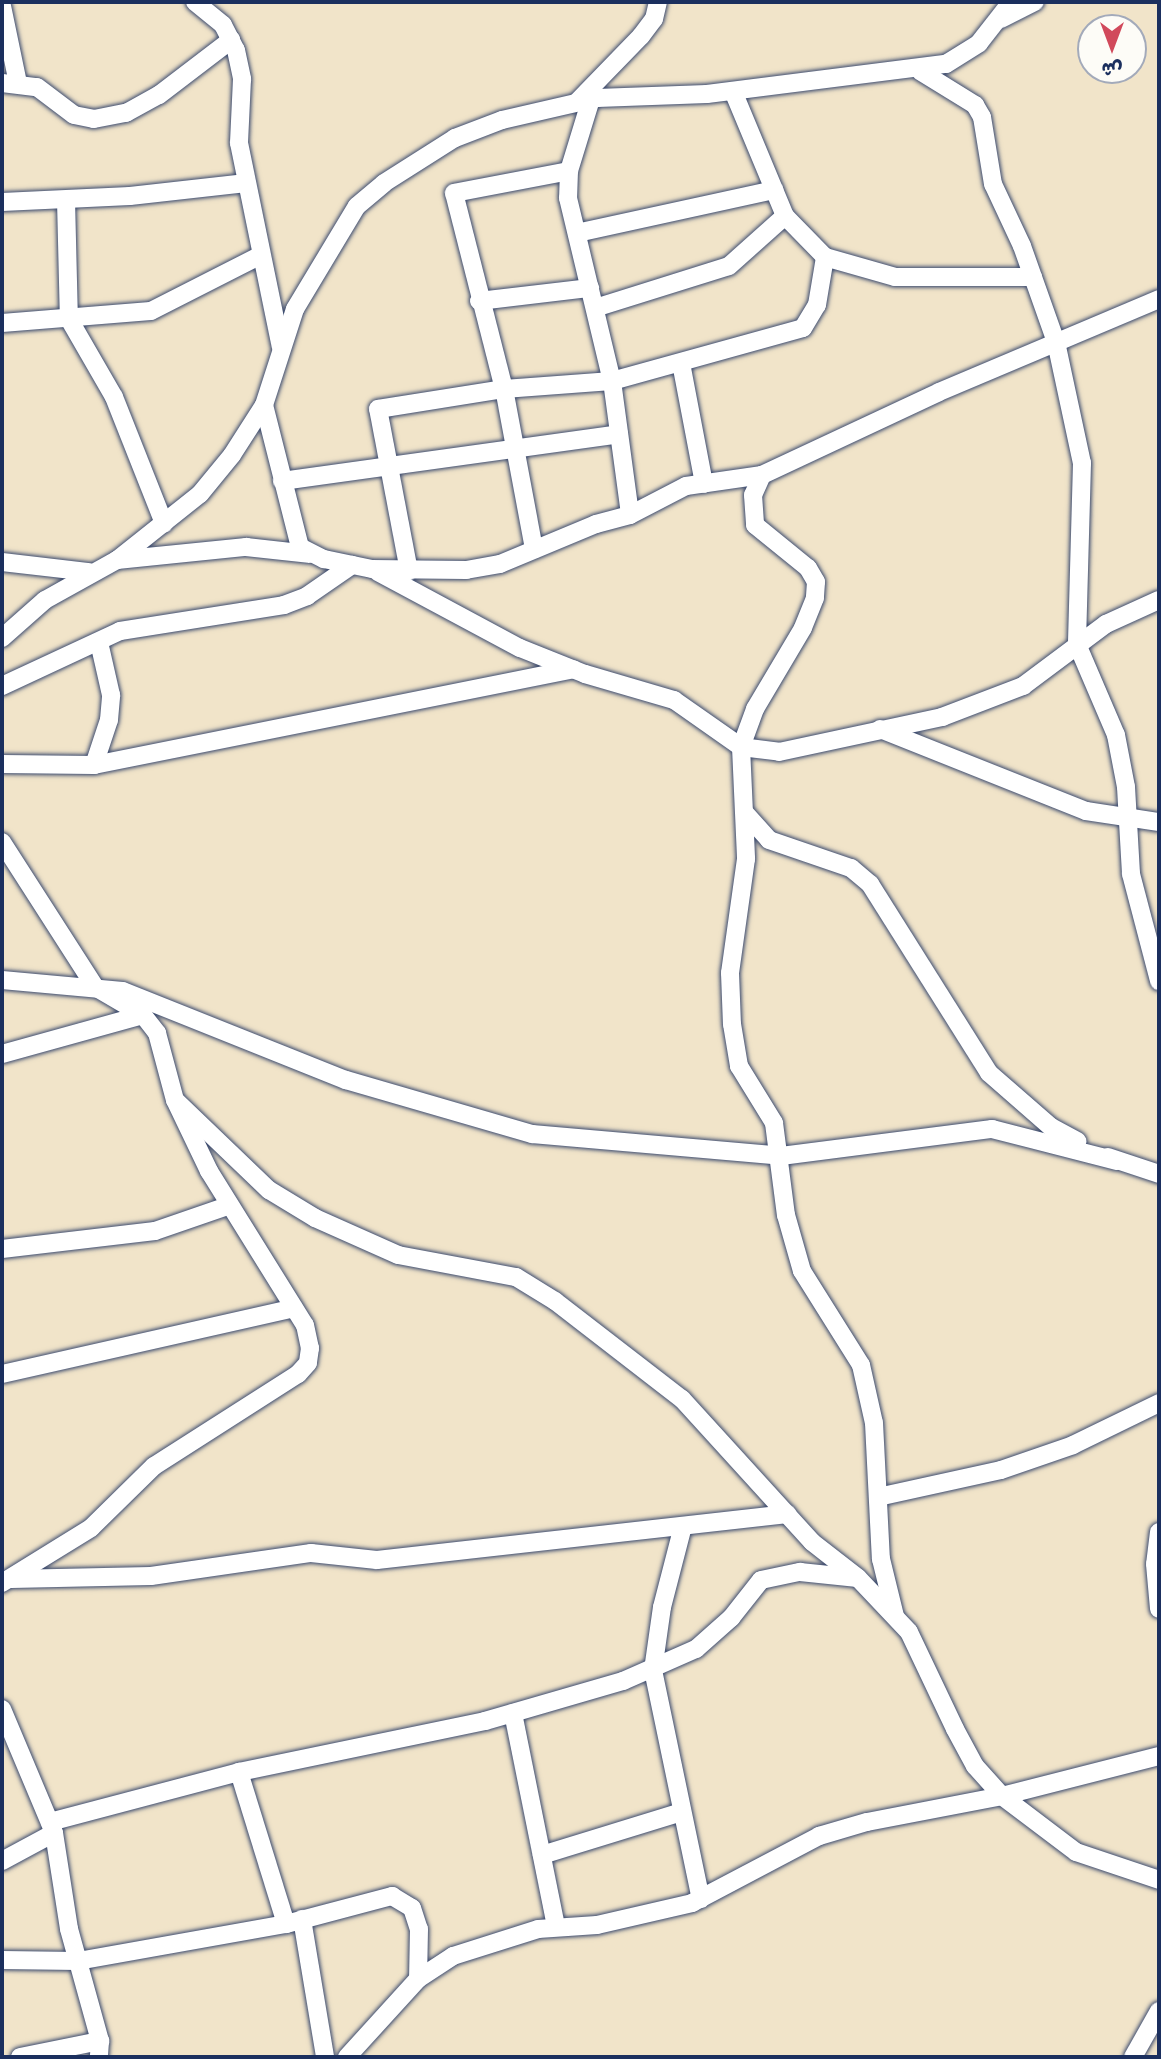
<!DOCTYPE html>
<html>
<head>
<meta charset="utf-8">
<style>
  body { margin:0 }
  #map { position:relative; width:1161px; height:2059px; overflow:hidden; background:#f1e4c9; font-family:"Balsamiq Sans","Playpen Sans Arabic",sans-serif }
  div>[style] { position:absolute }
  .roads { filter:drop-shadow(0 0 2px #3b4a6e) drop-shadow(0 0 2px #3b4a6e) }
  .minor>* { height:18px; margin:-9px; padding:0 9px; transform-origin:9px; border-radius:9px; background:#fff }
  span { translate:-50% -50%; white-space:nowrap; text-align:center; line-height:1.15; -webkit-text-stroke:7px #fdfcf7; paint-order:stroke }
  .frame { position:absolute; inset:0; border:4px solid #1b2f5e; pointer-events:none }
  .north { position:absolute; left:1077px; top:14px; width:70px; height:70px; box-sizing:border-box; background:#fdfcf7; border:2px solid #a3aaba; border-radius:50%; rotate:180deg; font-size:19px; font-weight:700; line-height:28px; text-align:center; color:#1b2f5e }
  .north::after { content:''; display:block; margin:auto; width:24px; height:32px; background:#d1495b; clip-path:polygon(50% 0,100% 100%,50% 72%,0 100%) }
</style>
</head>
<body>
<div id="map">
  <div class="roads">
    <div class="minor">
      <i style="left:195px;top:2px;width:36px;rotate:39deg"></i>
      <i style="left:223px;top:25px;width:28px;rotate:63deg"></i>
      <i style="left:236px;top:50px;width:30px;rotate:78deg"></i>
      <i style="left:242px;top:79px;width:64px;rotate:92.7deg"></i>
      <i style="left:239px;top:143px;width:208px;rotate:78.4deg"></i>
      <i style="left:2px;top:6px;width:79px;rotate:78.3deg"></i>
      <i style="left:1001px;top:19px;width:38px;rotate:-27deg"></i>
      <i style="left:920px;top:71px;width:65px;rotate:31.7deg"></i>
      <i style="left:975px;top:105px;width:14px;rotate:60deg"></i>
      <i style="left:982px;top:117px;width:68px;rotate:80.7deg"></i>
      <i style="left:993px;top:184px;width:68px;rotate:64.9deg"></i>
      <i style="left:1022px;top:246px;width:102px;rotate:70.5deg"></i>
      <i style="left:1056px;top:342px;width:124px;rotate:77.9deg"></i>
      <i style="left:1082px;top:463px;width:181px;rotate:91.6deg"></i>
      <i style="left:1077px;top:644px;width:99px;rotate:66.8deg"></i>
      <i style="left:1116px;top:735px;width:53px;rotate:79.1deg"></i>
      <i style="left:1126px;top:787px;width:87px;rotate:86.7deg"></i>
      <i style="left:1131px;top:874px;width:111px;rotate:75.3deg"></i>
      <i style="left:2px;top:83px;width:35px;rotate:7deg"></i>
      <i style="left:37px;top:87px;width:46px;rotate:37.1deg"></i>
      <i style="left:74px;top:115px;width:20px;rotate:11deg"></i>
      <i style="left:94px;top:119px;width:33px;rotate:-11deg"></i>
      <i style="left:126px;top:113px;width:38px;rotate:-29deg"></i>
      <i style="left:159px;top:95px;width:91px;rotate:-37.4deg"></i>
      <i style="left:733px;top:91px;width:135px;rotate:67.4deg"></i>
      <i style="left:785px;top:216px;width:57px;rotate:45.7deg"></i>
      <i style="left:825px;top:257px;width:73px;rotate:15.9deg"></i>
      <i style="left:895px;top:277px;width:138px"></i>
      <i style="left:591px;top:99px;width:75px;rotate:107deg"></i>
      <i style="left:569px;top:171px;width:27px;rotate:92deg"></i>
      <i style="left:568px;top:198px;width:188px;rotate:76.5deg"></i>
      <i style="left:612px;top:381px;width:135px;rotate:82.3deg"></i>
      <i style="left:577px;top:102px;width:92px;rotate:-45.9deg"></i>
      <i style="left:641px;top:36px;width:21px;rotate:-53deg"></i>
      <i style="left:654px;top:19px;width:17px;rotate:-77deg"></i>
      <i style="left:66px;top:200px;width:119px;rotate:88.6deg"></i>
      <i style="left:69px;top:319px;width:90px;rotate:60deg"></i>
      <i style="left:114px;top:397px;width:136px;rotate:68.4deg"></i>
      <i style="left:2px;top:202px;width:128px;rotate:-2.7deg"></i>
      <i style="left:130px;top:196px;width:117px;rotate:-6.4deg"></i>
      <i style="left:577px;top:233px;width:202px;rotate:-12.3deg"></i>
      <i style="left:479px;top:301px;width:112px;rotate:-6.7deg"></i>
      <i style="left:595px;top:308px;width:140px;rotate:-17.4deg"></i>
      <i style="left:729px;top:266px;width:75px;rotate:-41.8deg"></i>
      <i style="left:2px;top:323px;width:149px;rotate:-4.6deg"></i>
      <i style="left:151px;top:311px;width:123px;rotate:-27deg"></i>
      <i style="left:681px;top:363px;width:123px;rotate:79.2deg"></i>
      <i style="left:264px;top:405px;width:146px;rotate:75.8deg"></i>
      <i style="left:300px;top:547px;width:27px;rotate:27deg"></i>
      <i style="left:324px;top:559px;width:49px;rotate:11.8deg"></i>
      <i style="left:372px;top:569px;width:94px;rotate:0.6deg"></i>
      <i style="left:466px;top:570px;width:35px;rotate:-10deg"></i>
      <i style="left:500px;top:564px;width:104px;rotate:-22.6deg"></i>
      <i style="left:596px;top:524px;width:35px;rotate:-15deg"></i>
      <i style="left:630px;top:515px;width:63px;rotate:-27.4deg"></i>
      <i style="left:686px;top:486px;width:77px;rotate:-8.2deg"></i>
      <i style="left:762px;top:475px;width:195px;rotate:-25.1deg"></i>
      <i style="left:939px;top:392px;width:239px;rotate:-22.9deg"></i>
      <i style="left:762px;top:475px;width:22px;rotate:114deg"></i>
      <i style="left:753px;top:495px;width:30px;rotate:86deg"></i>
      <i style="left:755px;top:525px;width:68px;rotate:39.1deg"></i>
      <i style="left:808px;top:568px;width:16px;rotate:60deg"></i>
      <i style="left:816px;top:582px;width:16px;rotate:94deg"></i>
      <i style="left:815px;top:598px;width:32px;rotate:112deg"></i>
      <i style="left:803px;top:628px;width:94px;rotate:120.7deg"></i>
      <i style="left:755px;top:709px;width:40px;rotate:110.2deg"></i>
      <i style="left:741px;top:747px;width:112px;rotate:87.4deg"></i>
      <i style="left:746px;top:859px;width:115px;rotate:98deg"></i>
      <i style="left:730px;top:973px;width:51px;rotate:87.8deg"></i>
      <i style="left:732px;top:1024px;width:43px;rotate:80.5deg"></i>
      <i style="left:739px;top:1066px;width:67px;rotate:58.4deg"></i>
      <i style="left:774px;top:1123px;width:93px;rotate:82.6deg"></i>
      <i style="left:786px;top:1215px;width:58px;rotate:74.1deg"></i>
      <i style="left:802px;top:1271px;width:111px;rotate:57.9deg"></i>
      <i style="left:861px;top:1365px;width:59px;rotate:77.4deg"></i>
      <i style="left:874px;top:1423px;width:136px;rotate:87.1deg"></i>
      <i style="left:881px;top:1559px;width:59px;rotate:76.2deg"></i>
      <i style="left:282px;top:481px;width:340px;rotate:-7.9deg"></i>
      <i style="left:534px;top:549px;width:163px;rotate:-100.6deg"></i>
      <i style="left:504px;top:389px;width:202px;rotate:-104.3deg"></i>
      <i style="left:454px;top:193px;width:117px;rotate:-10.8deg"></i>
      <i style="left:117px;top:560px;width:130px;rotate:-5.8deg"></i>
      <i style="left:246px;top:547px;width:63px;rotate:6.3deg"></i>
      <i style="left:2px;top:562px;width:88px;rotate:6.6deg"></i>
      <i style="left:409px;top:571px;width:165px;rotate:-100.8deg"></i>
      <i style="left:378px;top:409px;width:128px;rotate:-9deg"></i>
      <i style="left:504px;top:389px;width:108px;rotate:-4.2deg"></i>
      <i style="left:612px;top:381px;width:198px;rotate:-15.5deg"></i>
      <i style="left:803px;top:328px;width:27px;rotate:-59deg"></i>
      <i style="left:817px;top:305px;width:49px;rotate:-80.5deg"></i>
      <i style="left:378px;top:572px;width:161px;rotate:28.2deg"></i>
      <i style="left:520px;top:648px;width:70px;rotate:21.8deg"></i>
      <i style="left:585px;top:674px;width:93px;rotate:16.3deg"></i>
      <i style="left:674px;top:700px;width:82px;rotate:35deg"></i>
      <i style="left:741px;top:747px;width:38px;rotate:7deg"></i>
      <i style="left:779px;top:752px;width:167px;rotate:-12.1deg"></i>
      <i style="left:942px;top:717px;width:87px;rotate:-20.9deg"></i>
      <i style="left:1023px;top:686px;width:104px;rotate:-36.8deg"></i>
      <i style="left:1106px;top:624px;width:58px;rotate:-24.4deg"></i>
      <i style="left:2px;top:638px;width:57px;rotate:-41.5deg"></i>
      <i style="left:45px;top:600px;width:82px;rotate:-29.1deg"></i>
      <i style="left:117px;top:560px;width:106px;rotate:-38.5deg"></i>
      <i style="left:200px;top:494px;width:50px;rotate:-50.6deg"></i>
      <i style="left:232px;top:455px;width:59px;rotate:-57.4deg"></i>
      <i style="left:264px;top:405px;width:101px;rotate:-72.1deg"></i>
      <i style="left:295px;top:309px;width:120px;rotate:-59deg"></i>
      <i style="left:357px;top:206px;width:35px;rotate:-40deg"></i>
      <i style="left:384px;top:183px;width:84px;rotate:-32.4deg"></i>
      <i style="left:455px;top:138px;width:50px;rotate:-21deg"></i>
      <i style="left:502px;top:120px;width:98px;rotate:-13deg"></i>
      <i style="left:597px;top:98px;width:110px;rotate:-2.1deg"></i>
      <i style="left:707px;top:94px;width:241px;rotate:-7.2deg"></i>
      <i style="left:946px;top:64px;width:39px;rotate:-32deg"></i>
      <i style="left:979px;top:43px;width:52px;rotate:-52deg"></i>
      <i style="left:2px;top:686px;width:130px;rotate:-25deg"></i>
      <i style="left:120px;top:631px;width:166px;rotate:-9deg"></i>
      <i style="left:284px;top:605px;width:25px;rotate:-21deg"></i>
      <i style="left:307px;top:596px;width:55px;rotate:-34.6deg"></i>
      <i style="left:880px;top:729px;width:222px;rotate:21.7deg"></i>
      <i style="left:1086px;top:811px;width:74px;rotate:8.6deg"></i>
      <i style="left:2px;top:764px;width:92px;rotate:0.6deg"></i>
      <i style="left:94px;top:765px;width:489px;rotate:-11.3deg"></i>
      <i style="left:94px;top:765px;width:47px;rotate:-71.6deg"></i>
      <i style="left:109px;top:720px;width:25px;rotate:-85deg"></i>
      <i style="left:111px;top:695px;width:54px;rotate:-102.8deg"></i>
      <i style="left:745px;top:813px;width:36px;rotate:48deg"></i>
      <i style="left:769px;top:840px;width:87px;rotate:18.9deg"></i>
      <i style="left:851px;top:868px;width:25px;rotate:40deg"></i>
      <i style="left:870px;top:884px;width:223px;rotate:57.8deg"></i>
      <i style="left:989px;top:1073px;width:82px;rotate:41.1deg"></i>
      <i style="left:1051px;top:1127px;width:30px;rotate:28deg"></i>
      <i style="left:2px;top:842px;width:172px;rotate:57.3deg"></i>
      <i style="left:95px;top:987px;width:56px;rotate:30.3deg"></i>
      <i style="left:143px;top:1015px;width:23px;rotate:52deg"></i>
      <i style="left:157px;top:1033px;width:69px;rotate:75deg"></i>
      <i style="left:175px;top:1100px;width:79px;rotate:64.4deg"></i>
      <i style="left:209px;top:1171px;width:181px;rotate:58.1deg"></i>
      <i style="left:305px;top:1325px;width:24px;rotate:78deg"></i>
      <i style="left:310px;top:1348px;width:15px;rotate:98deg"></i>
      <i style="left:308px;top:1363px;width:15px;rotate:132deg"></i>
      <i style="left:298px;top:1374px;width:171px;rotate:147.4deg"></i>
      <i style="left:154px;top:1466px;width:88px;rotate:135.5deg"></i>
      <i style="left:91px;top:1528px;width:105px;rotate:148.3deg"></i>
      <i style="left:2px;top:980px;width:121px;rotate:5.2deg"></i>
      <i style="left:123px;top:991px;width:240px;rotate:21.8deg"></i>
      <i style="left:346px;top:1080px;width:194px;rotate:16.2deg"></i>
      <i style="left:532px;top:1134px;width:250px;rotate:5deg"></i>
      <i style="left:781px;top:1156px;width:213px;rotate:-7.3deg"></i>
      <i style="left:992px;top:1129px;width:129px;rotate:14.4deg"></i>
      <i style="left:2px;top:1054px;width:146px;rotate:-15.5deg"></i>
      <i style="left:175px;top:1100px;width:130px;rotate:43.8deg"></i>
      <i style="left:269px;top:1190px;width:54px;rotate:31.3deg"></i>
      <i style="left:315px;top:1218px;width:91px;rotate:24deg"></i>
      <i style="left:398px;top:1255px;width:120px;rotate:10.6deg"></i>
      <i style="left:516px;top:1277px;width:46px;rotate:31.6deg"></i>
      <i style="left:555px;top:1301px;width:160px;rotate:37.7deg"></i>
      <i style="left:682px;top:1399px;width:193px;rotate:47.7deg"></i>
      <i style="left:812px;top:1542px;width:58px;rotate:38deg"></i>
      <i style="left:858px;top:1578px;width:74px;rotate:46.6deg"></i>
      <i style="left:909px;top:1632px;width:107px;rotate:64.6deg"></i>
      <i style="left:955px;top:1729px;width:42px;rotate:61.6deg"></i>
      <i style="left:975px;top:1766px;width:40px;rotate:48deg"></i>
      <i style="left:1002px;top:1796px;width:93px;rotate:37.1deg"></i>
      <i style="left:1076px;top:1852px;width:88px;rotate:18.6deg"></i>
      <i style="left:1108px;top:1157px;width:54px;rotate:18.4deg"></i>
      <i style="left:2px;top:1249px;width:154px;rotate:-6.7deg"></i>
      <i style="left:155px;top:1231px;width:79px;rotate:-19.1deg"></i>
      <i style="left:2px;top:1374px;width:299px;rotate:-12.7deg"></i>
      <i style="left:878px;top:1497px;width:126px;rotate:-12.4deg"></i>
      <i style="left:1001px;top:1470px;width:76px;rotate:-19.1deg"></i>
      <i style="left:1073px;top:1445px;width:96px;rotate:-26deg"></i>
      <i style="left:683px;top:1526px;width:84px;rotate:104.5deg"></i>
      <i style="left:662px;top:1607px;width:64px;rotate:98.1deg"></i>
      <i style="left:653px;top:1670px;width:234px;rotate:78.2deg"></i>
      <i style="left:1159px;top:1532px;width:32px;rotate:97deg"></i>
      <i style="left:1155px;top:1564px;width:45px;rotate:84.9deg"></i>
      <i style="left:11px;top:1579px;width:140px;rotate:-1.2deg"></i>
      <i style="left:151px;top:1576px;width:162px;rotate:-8.2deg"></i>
      <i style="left:311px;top:1553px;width:66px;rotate:6.1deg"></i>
      <i style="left:377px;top:1560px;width:413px;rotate:-6.4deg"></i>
      <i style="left:2px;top:1709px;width:134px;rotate:67.2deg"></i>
      <i style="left:54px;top:1833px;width:97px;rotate:81.1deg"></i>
      <i style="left:69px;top:1929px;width:116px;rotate:74.5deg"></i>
      <i style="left:100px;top:2041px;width:16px;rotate:94deg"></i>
      <i style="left:513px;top:1713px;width:217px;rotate:78.6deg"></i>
      <i style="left:239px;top:1772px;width:251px;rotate:-11.7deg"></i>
      <i style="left:485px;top:1721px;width:144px;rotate:-16.2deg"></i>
      <i style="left:623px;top:1681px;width:80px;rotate:-23.7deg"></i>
      <i style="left:696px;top:1649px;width:47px;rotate:-41.5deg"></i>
      <i style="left:731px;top:1618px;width:48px;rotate:-51.7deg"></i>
      <i style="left:761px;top:1580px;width:40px;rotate:-12deg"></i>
      <i style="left:800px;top:1572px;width:58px;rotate:5.9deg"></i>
      <i style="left:50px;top:1822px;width:196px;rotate:-14.8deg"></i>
      <i style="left:239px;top:1772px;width:159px;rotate:72.8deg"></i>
      <i style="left:542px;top:1855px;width:146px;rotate:-17.1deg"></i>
      <i style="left:2px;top:1861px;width:59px;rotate:-28.3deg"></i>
      <i style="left:302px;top:1919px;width:140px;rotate:80.5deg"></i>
      <i style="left:2px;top:1960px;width:76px;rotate:0.8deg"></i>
      <i style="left:78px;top:1961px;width:211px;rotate:-10.1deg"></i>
      <i style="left:286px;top:1924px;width:110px;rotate:-14.8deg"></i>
      <i style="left:392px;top:1896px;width:23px;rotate:31deg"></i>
      <i style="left:412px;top:1908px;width:22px;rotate:72deg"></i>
      <i style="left:419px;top:1929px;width:50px;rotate:91.1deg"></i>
      <i style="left:20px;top:2057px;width:82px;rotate:-11.3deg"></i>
      <i style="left:347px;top:2057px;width:105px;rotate:-47.7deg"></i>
      <i style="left:418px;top:1979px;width:42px;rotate:-33.3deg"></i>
      <i style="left:453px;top:1956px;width:89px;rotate:-17.6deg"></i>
      <i style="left:538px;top:1929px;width:59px;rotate:-3.9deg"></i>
      <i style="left:597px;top:1925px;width:98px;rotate:-13deg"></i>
      <i style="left:692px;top:1903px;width:144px;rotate:-27.8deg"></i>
      <i style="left:819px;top:1836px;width:50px;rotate:-16.3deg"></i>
      <i style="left:867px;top:1822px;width:137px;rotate:-10.9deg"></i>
      <i style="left:1002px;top:1796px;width:162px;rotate:-14.3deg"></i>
      <i style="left:1133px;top:2057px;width:53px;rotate:-60.5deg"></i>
    </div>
  </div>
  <div class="frame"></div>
  <div class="north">ش</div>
</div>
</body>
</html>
